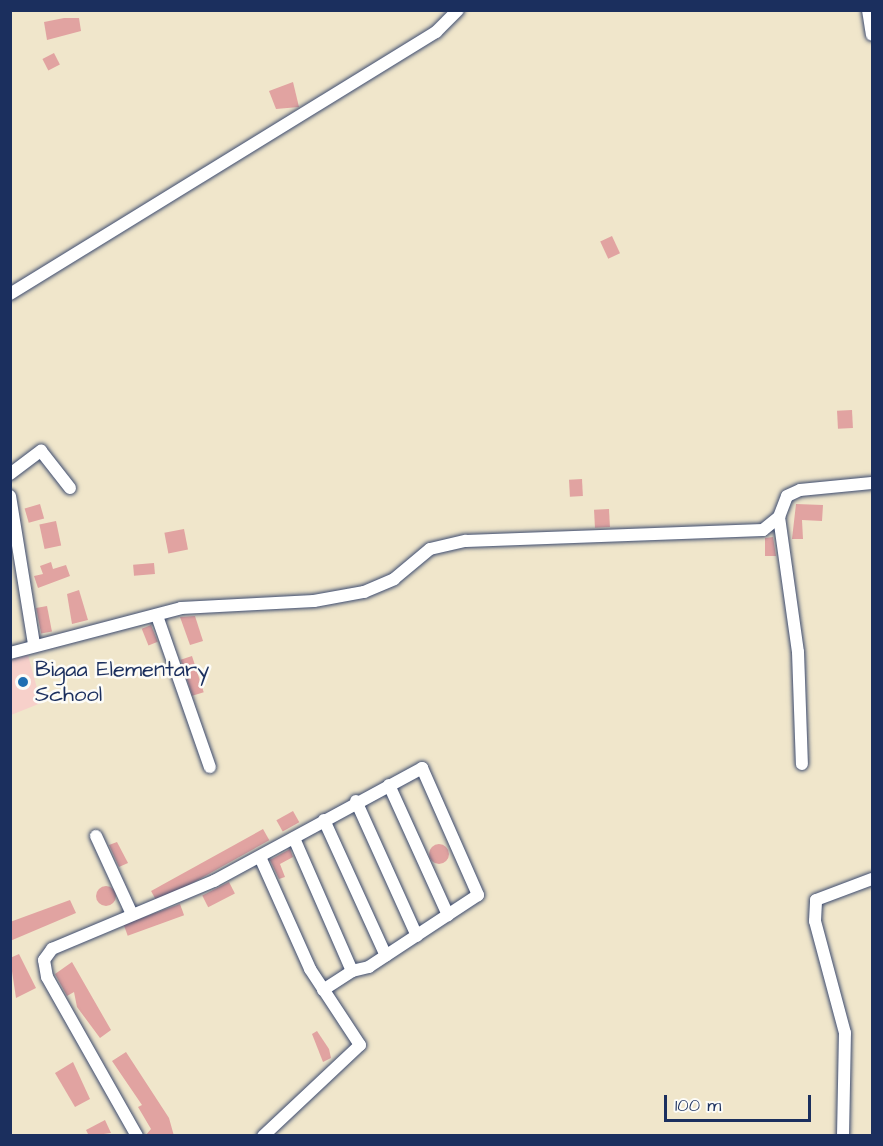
<!DOCTYPE html>
<html>
<head>
<meta charset="utf-8">
<style>
  body { margin:0 }
  #map { position:relative; width:883px; height:1146px; overflow:hidden; background:#f0e6cb; font-family:"Architects Daughter",sans-serif }
  div>[style] { position:absolute }
  .built>* { inset:0; background:#f7d0ca }
  .building>* { inset:0; background:#e1a3a1; transform-origin:0 0 }
  .round { border-radius:50% }
  .roads { filter:drop-shadow(0 0 2px #3b4a6e) drop-shadow(0 0 2px #3b4a6e) }
  .minor>* { height:12px; margin:-6px; padding:0 6px; transform-origin:6px; border-radius:6px; background:#fff }
  .dots>* { width:16px; height:16px; translate:-50% -50%; box-sizing:border-box; border:3px solid #fdfcf7; border-radius:50% }
  span { translate:-50% -50%; white-space:nowrap; text-align:center; line-height:1.15; -webkit-text-stroke:5px #fdfcf7; paint-order:stroke }
  .poi-label { font-size:22px; color:#1b2f5e }
  .left { translate:0 -50%; text-align:left }
  .frame { position:absolute; inset:0; border:12px solid #1b2f5e; pointer-events:none }
  .scale { position:absolute; left:664px; top:1095px; width:147px; height:27px; box-sizing:border-box; border:3px solid #1b2f5e; border-top:0; padding-left:8px; font-size:18px; line-height:21px; white-space:nowrap; color:#1b2f5e; -webkit-text-stroke:4px #fdfcf7; paint-order:stroke }
</style>
</head>
<body>
<div id="map">
  <div class="built">
    <i style="clip-path:polygon(28px 655px,41px 703px,11px 715px,11px 660px)"></i>
  </div>
  <div class="building">
    <i style="clip-path:polygon(64px 18px,79px 18px,81px 31px,47px 40px,44px 22px)"></i>
    <i style="left:54px;top:53px;width:13px;height:13px;rotate:63deg"></i>
    <i style="clip-path:polygon(293px 82px,299px 107px,276px 109px,269px 91px)"></i>
    <i style="left:612px;top:236px;width:19px;height:13px;rotate:65deg"></i>
    <i style="left:852px;top:410px;width:18px;height:15px;rotate:87deg"></i>
    <i style="left:582px;top:479px;width:17px;height:13px;rotate:87deg"></i>
    <i style="left:40px;top:504px;width:15px;height:16px;rotate:74deg"></i>
    <i style="clip-path:polygon(823px 505px,822px 521px,802px 520px,803px 539px,792px 539px,796px 504px)"></i>
    <i style="left:609px;top:509px;width:18px;height:15px;rotate:87deg"></i>
    <i style="left:56px;top:521px;width:25px;height:17px;rotate:78deg"></i>
    <i style="left:184px;top:529px;width:21px;height:20px;rotate:79deg"></i>
    <i style="clip-path:polygon(773px 537px,776px 556px,765px 556px,765px 538px)"></i>
    <i style="clip-path:polygon(51px 562px,53px 569px,66px 565px,70px 576px,38px 588px,34px 576px,43px 574px,40px 566px)"></i>
    <i style="left:154px;top:563px;width:11px;height:21px;rotate:85deg"></i>
    <i style="clip-path:polygon(79px 590px,88px 620px,72px 624px,67px 594px)"></i>
    <i style="left:47px;top:606px;width:26px;height:11px;rotate:79deg"></i>
    <i style="clip-path:polygon(195px 616px,203px 641px,190px 645px,180px 617px)"></i>
    <i style="left:151px;top:625px;width:18px;height:10px;rotate:68deg"></i>
    <i style="left:192px;top:656px;width:38px;height:12px;rotate:72deg"></i>
    <i style="left:293px;top:811px;width:13px;height:19px;rotate:61deg"></i>
    <i style="left:263px;top:829px;width:13px;height:128px;rotate:61deg"></i>
    <i style="clip-path:polygon(117px 842px,128px 863px,119px 867px,109px 845px)"></i>
    <i class="round" style="left:429px;top:844px;width:20px;height:20px"></i>
    <i style="clip-path:polygon(290px 849px,293px 857px,280px 864px,285px 877px,279px 879px,270px 860px)"></i>
    <i style="left:229px;top:882px;width:13px;height:30px;rotate:63deg"></i>
    <i class="round" style="left:96px;top:886px;width:20px;height:20px"></i>
    <i style="clip-path:polygon(70px 900px,76px 913px,10px 941px,10px 922px)"></i>
    <i style="left:180px;top:904px;width:12px;height:60px;rotate:70deg"></i>
    <i style="clip-path:polygon(19px 954px,36px 988px,16px 998px,10px 958px)"></i>
    <i style="clip-path:polygon(72px 962px,111px 1030px,100px 1038px,77px 1007px,74px 992px,67px 996px,55px 974px)"></i>
    <i style="clip-path:polygon(317px 1031px,329px 1049px,331px 1058px,323px 1062px,312px 1034px)"></i>
    <i style="clip-path:polygon(126px 1052px,169px 1118px,174px 1136px,145px 1136px,151px 1129px,138px 1107px,142px 1105px,112px 1061px)"></i>
    <i style="clip-path:polygon(73px 1062px,90px 1099px,75px 1107px,55px 1073px)"></i>
    <i style="clip-path:polygon(105px 1120px,111px 1133px,89px 1136px,86px 1130px)"></i>
  </div>
  <div class="roads">
    <div class="minor">
      <i style="left:868px;top:10px;width:25px;rotate:81deg"></i>
      <i style="left:10px;top:294px;width:500px;rotate:-31.59deg"></i>
      <i style="left:436px;top:32px;width:31px;rotate:-45deg"></i>
      <i style="left:10px;top:474px;width:39px;rotate:-37deg"></i>
      <i style="left:41px;top:451px;width:47px;rotate:51.9deg"></i>
      <i style="left:10px;top:496px;width:151px;rotate:80.8deg"></i>
      <i style="left:779px;top:517px;width:136px;rotate:82deg"></i>
      <i style="left:798px;top:652px;width:112px;rotate:88deg"></i>
      <i style="left:157px;top:616px;width:160px;rotate:70.7deg"></i>
      <i style="left:10px;top:653px;width:177px;rotate:-14.7deg"></i>
      <i style="left:181px;top:608px;width:133px;rotate:-3deg"></i>
      <i style="left:314px;top:601px;width:51px;rotate:-10.2deg"></i>
      <i style="left:364px;top:592px;width:33px;rotate:-23deg"></i>
      <i style="left:394px;top:579px;width:47px;rotate:-39.8deg"></i>
      <i style="left:430px;top:549px;width:37px;rotate:-13deg"></i>
      <i style="left:466px;top:541px;width:297px;rotate:-2.1deg"></i>
      <i style="left:763px;top:530px;width:21px;rotate:-39deg"></i>
      <i style="left:779px;top:517px;width:22px;rotate:-69deg"></i>
      <i style="left:787px;top:496px;width:14px;rotate:-25deg"></i>
      <i style="left:800px;top:490px;width:72px;rotate:-5.6deg"></i>
      <i style="left:389px;top:785px;width:143px;rotate:65.6deg"></i>
      <i style="left:356px;top:801px;width:148px;rotate:65.7deg"></i>
      <i style="left:324px;top:820px;width:149px;rotate:65.5deg"></i>
      <i style="left:96px;top:836px;width:84px;rotate:65.3deg"></i>
      <i style="left:260px;top:857px;width:123px;rotate:65.9deg"></i>
      <i style="left:310px;top:969px;width:91px;rotate:56.7deg"></i>
      <i style="left:360px;top:1045px;width:133px;rotate:136.8deg"></i>
      <i style="left:323px;top:990px;width:35px;rotate:-33deg"></i>
      <i style="left:137px;top:1136px;width:183px;rotate:-119.5deg"></i>
      <i style="left:47px;top:977px;width:17px;rotate:-100deg"></i>
      <i style="left:44px;top:960px;width:14px;rotate:-54deg"></i>
      <i style="left:52px;top:949px;width:176px;rotate:-22.8deg"></i>
      <i style="left:214px;top:881px;width:237px;rotate:-28.5deg"></i>
      <i style="left:422px;top:768px;width:139px;rotate:66.2deg"></i>
      <i style="left:478px;top:895px;width:131px;rotate:146.6deg"></i>
      <i style="left:369px;top:967px;width:17px;rotate:167deg"></i>
      <i style="left:352px;top:971px;width:145px;rotate:-113.6deg"></i>
      <i style="left:843px;top:1136px;width:103px;rotate:-88.9deg"></i>
      <i style="left:845px;top:1033px;width:116px;rotate:-105deg"></i>
      <i style="left:815px;top:921px;width:21px;rotate:-87deg"></i>
      <i style="left:816px;top:900px;width:60px;rotate:-20.6deg"></i>
    </div>
  </div>
  <div class="dots">
    <i style="left:23px;top:682px;background:#1f6fb2"></i>
  </div>
  <div class="poi-label">
    <span class="left" style="left:35px;top:682px">Bigaa Elementary<br>School</span>
  </div>
  <div class="frame"></div>
  <div class="scale">100 m</div>
</div>
</body>
</html>
